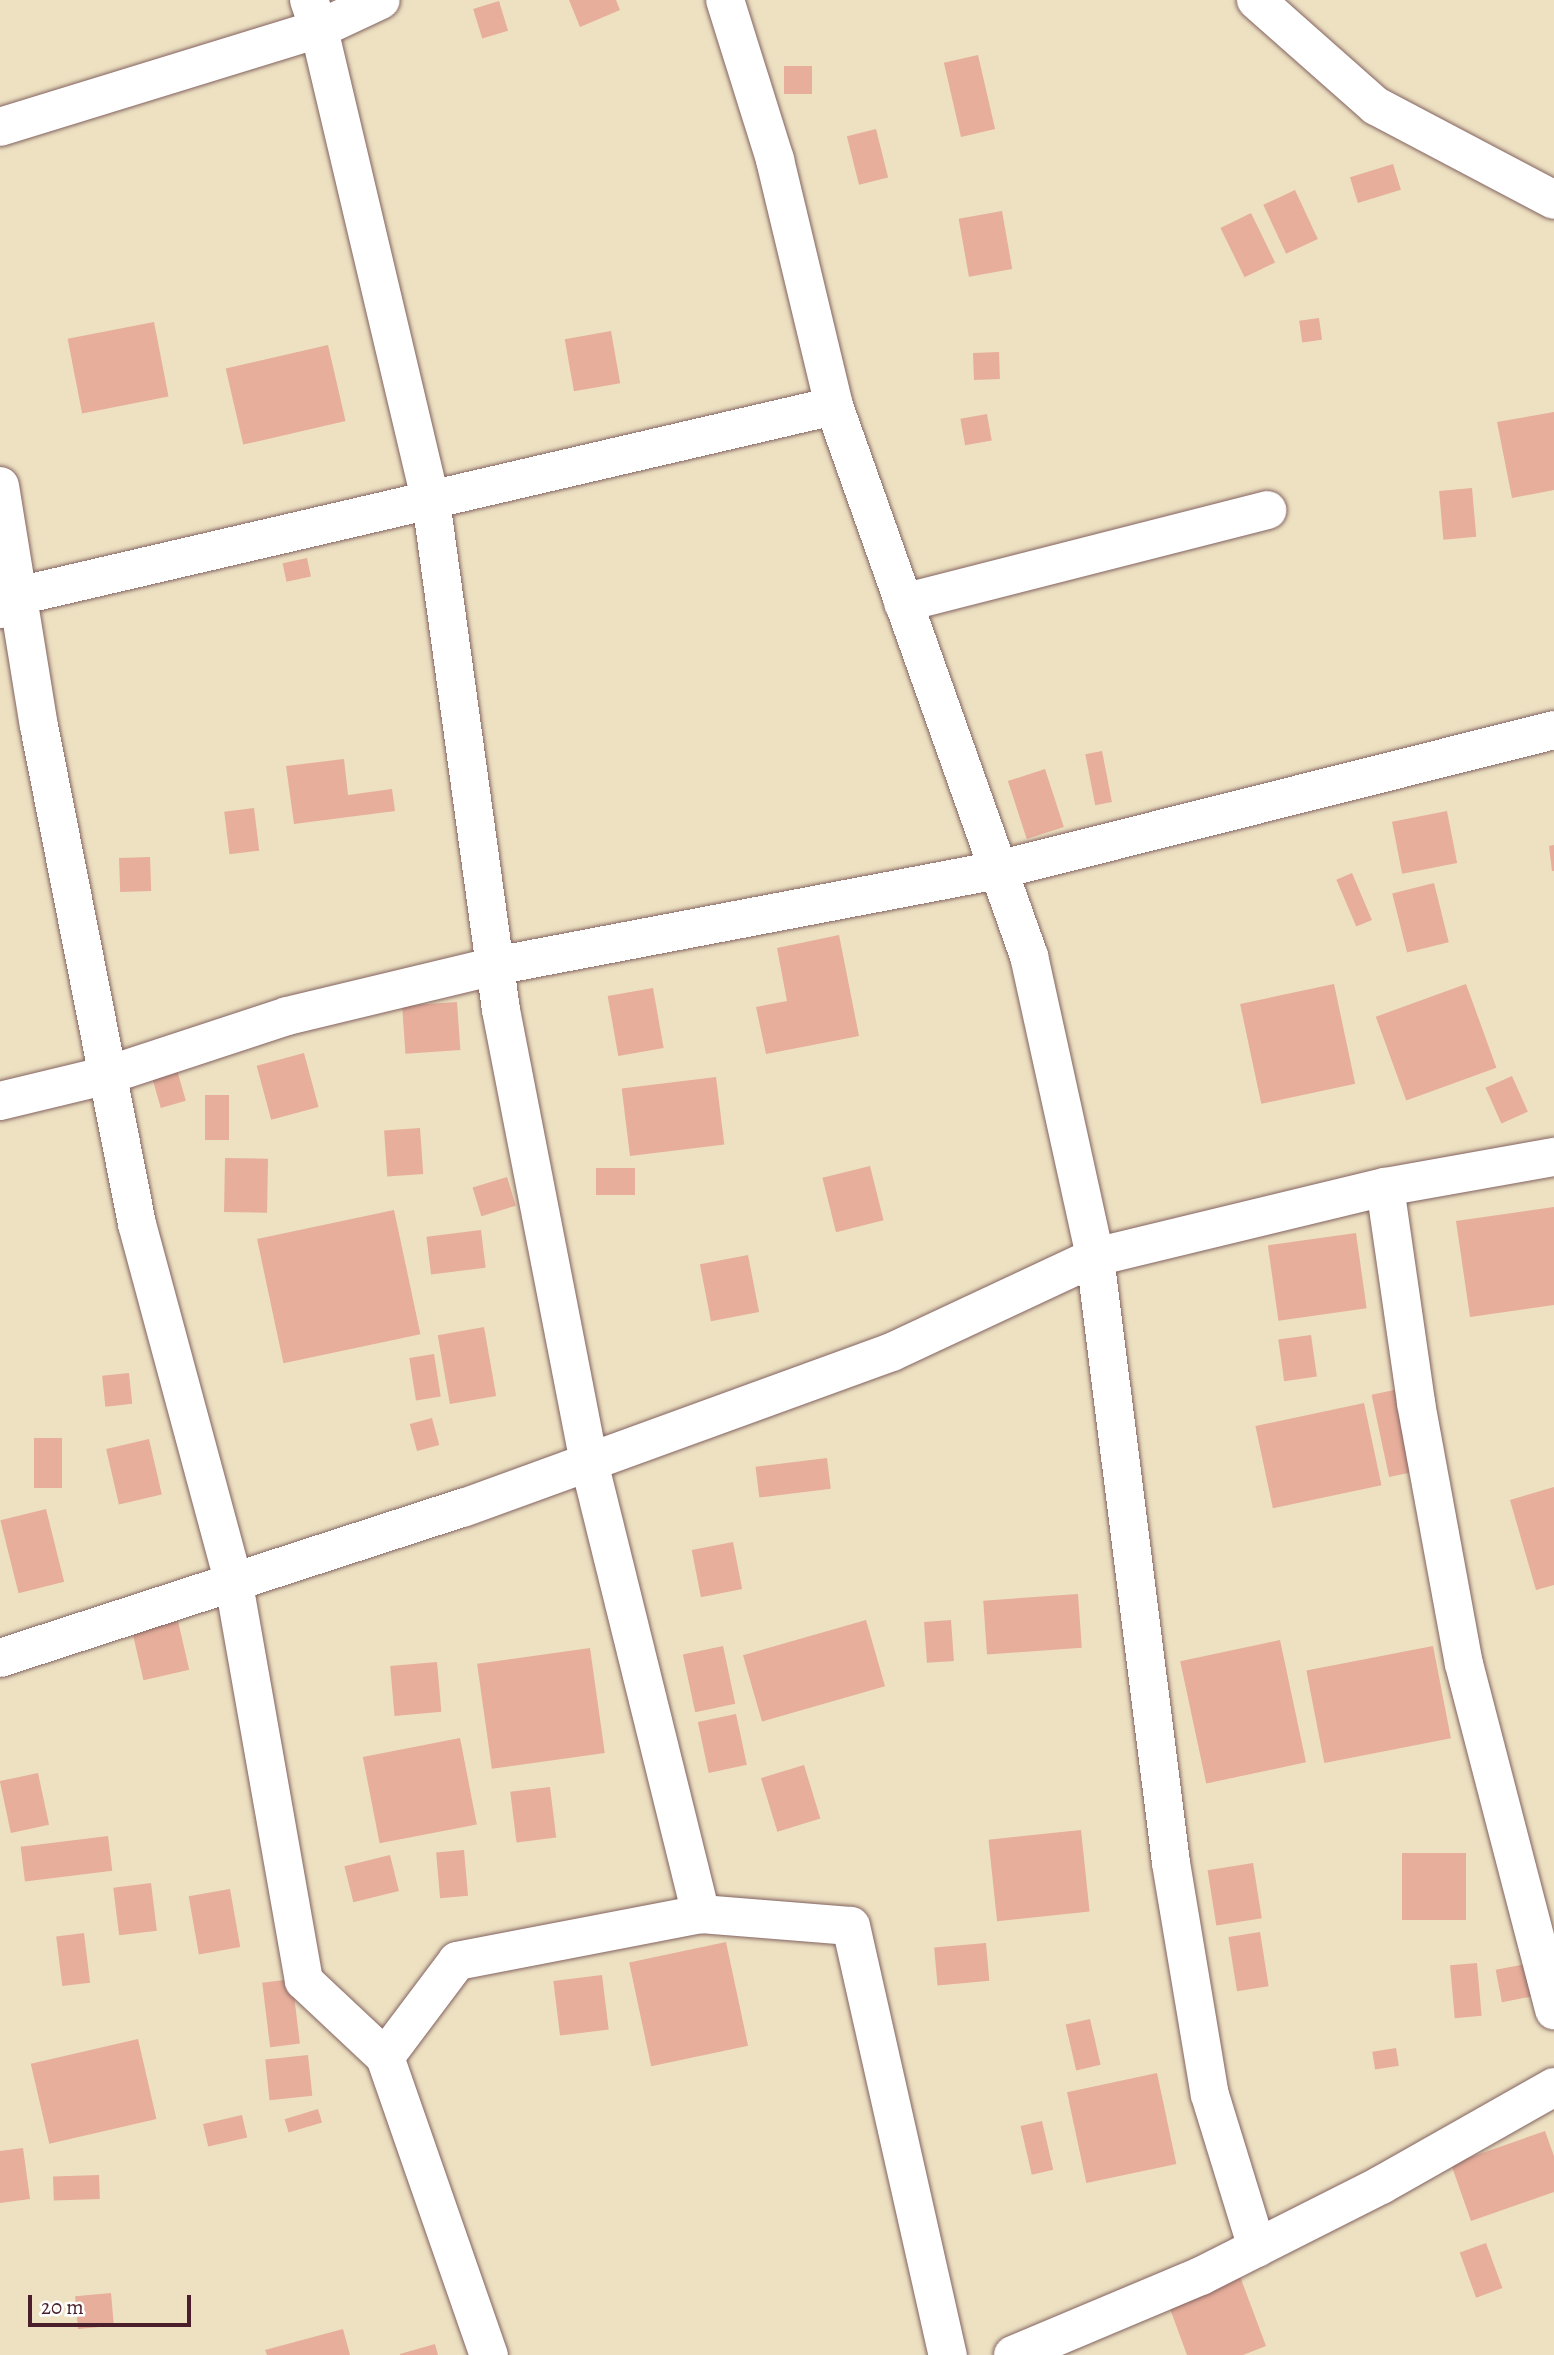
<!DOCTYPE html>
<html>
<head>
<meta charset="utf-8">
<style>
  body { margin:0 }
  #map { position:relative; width:1554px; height:2355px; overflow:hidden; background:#ede1c2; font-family:Alegreya,serif }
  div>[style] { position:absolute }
  .building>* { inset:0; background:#e6ae9b; transform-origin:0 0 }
  .roads { filter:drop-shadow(0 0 2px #836360) drop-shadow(0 0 2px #836360) }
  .minor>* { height:38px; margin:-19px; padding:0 19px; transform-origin:19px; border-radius:19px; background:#fff }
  span { translate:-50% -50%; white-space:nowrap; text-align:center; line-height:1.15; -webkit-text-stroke:7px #fff; paint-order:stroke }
  .scale { position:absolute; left:28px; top:2295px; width:163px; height:32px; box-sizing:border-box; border:4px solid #4a1f2b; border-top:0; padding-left:9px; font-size:21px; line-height:24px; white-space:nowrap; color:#4a1f2b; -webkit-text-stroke:5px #fff; paint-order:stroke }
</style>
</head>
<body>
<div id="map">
  <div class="building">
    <i style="clip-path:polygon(569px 0,616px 0,620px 10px,580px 27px)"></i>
    <i style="left:499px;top:1px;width:31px;height:27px;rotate:73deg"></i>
    <i style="left:978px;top:55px;width:76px;height:35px;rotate:77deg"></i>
    <i style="left:812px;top:66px;width:28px;height:28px;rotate:90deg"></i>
    <i style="left:876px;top:129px;width:50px;height:30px;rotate:76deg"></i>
    <i style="left:1393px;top:164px;width:27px;height:45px;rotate:73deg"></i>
    <i style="left:1295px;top:190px;width:54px;height:35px;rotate:65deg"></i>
    <i style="left:1002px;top:211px;width:59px;height:44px;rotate:80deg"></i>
    <i style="left:1251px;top:213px;width:55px;height:34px;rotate:64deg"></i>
    <i style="left:1319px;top:318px;width:22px;height:20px;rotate:82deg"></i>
    <i style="left:154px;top:322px;width:76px;height:88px;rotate:79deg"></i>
    <i style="left:611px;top:331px;width:53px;height:47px;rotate:80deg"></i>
    <i style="left:328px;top:345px;width:78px;height:105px;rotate:77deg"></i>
    <i style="left:999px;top:352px;width:27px;height:26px;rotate:88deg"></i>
    <i style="clip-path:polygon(1554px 412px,1554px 490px,1512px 498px,1497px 422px)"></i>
    <i style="left:987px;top:414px;width:27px;height:27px;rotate:80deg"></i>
    <i style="left:1472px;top:488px;width:49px;height:33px;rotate:85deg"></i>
    <i style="left:307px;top:558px;width:19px;height:25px;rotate:78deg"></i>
    <i style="left:1102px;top:751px;width:52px;height:17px;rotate:79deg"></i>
    <i style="clip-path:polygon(344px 759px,348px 795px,392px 789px,395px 811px,294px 824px,286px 766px)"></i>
    <i style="left:1045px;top:769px;width:61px;height:39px;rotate:72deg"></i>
    <i style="left:254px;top:808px;width:43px;height:30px;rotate:83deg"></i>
    <i style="left:1447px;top:811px;width:53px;height:56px;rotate:79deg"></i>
    <i style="clip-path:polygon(1554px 845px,1554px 871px,1552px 871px,1549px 846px)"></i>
    <i style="left:150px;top:857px;width:34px;height:31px;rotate:88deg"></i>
    <i style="left:1352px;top:873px;width:51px;height:17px;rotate:67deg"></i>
    <i style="left:1434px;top:883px;width:61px;height:43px;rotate:76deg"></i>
    <i style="clip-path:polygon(839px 935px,859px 1036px,766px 1054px,756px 1007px,787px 1001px,777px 948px)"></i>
    <i style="left:1334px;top:984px;width:102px;height:96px;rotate:78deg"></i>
    <i style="left:1466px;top:984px;width:89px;height:96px;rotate:70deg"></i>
    <i style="left:653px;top:988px;width:61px;height:46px;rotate:80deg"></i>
    <i style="left:457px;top:1002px;width:48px;height:55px;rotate:86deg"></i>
    <i style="left:304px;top:1053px;width:56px;height:49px;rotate:75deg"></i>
    <i style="left:177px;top:1070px;width:32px;height:26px;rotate:74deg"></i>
    <i style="left:1512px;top:1076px;width:39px;height:29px;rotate:66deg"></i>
    <i style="left:716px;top:1077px;width:68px;height:95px;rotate:83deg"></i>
    <i style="left:229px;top:1095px;width:45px;height:24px;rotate:90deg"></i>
    <i style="left:420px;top:1128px;width:46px;height:36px;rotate:86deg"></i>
    <i style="left:225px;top:1158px;width:43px;height:54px;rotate:1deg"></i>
    <i style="left:870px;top:1166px;width:56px;height:49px;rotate:76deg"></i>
    <i style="left:635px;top:1168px;width:27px;height:39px;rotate:90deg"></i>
    <i style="left:507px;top:1177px;width:30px;height:36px;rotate:73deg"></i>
    <i style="clip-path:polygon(1554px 1207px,1554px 1305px,1470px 1317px,1456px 1221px)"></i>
    <i style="left:394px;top:1210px;width:127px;height:140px;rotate:78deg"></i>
    <i style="left:481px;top:1230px;width:38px;height:55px;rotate:83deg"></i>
    <i style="left:1356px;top:1233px;width:76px;height:89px;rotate:82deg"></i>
    <i style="left:748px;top:1255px;width:58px;height:49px;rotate:79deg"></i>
    <i style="left:484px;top:1327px;width:70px;height:47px;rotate:80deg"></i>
    <i style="left:1311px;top:1335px;width:42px;height:33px;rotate:82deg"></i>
    <i style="left:434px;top:1354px;width:43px;height:25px;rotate:81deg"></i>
    <i style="left:129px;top:1373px;width:31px;height:27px;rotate:84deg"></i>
    <i style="left:1399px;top:1389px;width:84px;height:28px;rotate:78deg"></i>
    <i style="left:1364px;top:1403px;width:84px;height:111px;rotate:78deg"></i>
    <i style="left:432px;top:1418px;width:28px;height:23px;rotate:75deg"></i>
    <i style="left:34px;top:1438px;width:28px;height:50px"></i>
    <i style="left:149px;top:1439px;width:57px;height:44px;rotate:77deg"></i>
    <i style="left:827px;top:1458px;width:31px;height:72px;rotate:83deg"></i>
    <i style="clip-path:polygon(1554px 1487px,1554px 1585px,1536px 1590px,1510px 1500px)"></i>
    <i style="left:46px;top:1509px;width:75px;height:47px;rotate:76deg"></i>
    <i style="left:733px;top:1542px;width:48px;height:42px;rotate:79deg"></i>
    <i style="left:1078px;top:1594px;width:54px;height:95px;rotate:86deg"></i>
    <i style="left:866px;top:1620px;width:69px;height:128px;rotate:74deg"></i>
    <i style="left:951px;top:1620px;width:41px;height:27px;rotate:86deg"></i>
    <i style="left:178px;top:1621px;width:50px;height:47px;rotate:77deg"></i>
    <i style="left:1280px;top:1640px;width:125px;height:102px;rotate:78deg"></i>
    <i style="left:723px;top:1646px;width:59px;height:41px;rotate:78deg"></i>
    <i style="left:1433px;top:1646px;width:94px;height:129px;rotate:79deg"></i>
    <i style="left:590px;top:1648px;width:106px;height:114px;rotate:82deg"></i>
    <i style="left:437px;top:1662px;width:50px;height:47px;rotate:85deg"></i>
    <i style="left:736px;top:1714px;width:52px;height:39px;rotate:78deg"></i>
    <i style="left:460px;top:1738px;width:88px;height:99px;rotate:79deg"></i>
    <i style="left:804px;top:1765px;width:56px;height:45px;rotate:73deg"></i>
    <i style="left:38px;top:1773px;width:53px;height:39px;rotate:78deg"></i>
    <i style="left:550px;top:1787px;width:51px;height:40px;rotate:83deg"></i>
    <i style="left:1081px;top:1830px;width:82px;height:93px;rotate:84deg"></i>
    <i style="left:108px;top:1836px;width:35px;height:88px;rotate:83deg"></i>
    <i style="left:464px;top:1850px;width:46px;height:28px;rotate:85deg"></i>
    <i style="left:1466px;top:1853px;width:67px;height:64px;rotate:90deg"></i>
    <i style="left:390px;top:1855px;width:37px;height:47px;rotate:76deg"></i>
    <i style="left:1253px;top:1863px;width:56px;height:46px;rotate:81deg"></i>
    <i style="left:151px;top:1883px;width:48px;height:38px;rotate:83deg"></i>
    <i style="left:230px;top:1889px;width:59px;height:42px;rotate:80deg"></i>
    <i style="left:1260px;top:1932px;width:55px;height:32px;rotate:81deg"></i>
    <i style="left:84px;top:1933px;width:50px;height:28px;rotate:83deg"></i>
    <i style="left:726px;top:1942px;width:106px;height:99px;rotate:78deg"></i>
    <i style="left:986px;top:1943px;width:38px;height:52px;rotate:85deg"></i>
    <i style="left:1477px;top:1963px;width:53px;height:27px;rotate:85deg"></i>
    <i style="left:1531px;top:1963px;width:33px;height:36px;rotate:79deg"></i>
    <i style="left:602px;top:1975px;width:55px;height:49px;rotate:83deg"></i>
    <i style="left:292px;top:1979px;width:65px;height:30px;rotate:83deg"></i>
    <i style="left:1090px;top:2019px;width:47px;height:25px;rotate:77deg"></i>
    <i style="left:138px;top:2039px;width:82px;height:110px;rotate:77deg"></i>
    <i style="left:1396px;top:2048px;width:18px;height:24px;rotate:81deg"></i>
    <i style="left:308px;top:2055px;width:41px;height:43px;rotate:84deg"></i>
    <i style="left:1157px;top:2073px;width:93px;height:92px;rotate:78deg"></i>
    <i style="left:318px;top:2109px;width:14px;height:35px;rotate:73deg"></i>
    <i style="left:242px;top:2115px;width:23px;height:40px;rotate:77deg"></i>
    <i style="left:1042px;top:2121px;width:50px;height:22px;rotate:77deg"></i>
    <i style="clip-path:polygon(1545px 2131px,1554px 2156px,1554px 2192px,1471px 2221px,1451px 2164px)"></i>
    <i style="clip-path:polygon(23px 2148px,30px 2199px,0 2203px,0 2151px)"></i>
    <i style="left:99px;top:2175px;width:24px;height:46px;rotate:88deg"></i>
    <i style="left:1486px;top:2243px;width:48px;height:28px;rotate:70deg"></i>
    <i style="clip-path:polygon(1238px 2271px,1266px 2346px,1243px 2355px,1187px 2355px,1166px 2298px)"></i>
    <i style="left:111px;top:2293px;width:33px;height:36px;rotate:85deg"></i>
    <i style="clip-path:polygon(343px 2329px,350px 2355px,267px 2355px,265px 2350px)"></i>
    <i style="clip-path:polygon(435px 2344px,438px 2355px,400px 2355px,400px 2354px)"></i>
  </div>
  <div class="roads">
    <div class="minor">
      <i style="left:309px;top:0;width:31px;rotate:71deg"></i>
      <i style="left:319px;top:29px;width:485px;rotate:76.7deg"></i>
      <i style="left:431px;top:501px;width:514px;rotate:82.17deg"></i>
      <i style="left:501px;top:1010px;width:460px;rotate:79deg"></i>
      <i style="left:589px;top:1462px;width:466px;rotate:76.1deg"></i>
      <i style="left:725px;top:0;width:168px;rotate:72.6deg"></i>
      <i style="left:775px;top:160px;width:253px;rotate:76.5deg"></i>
      <i style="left:834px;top:406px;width:584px;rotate:70.48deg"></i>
      <i style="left:1029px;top:956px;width:308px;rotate:77.6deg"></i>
      <i style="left:1095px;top:1257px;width:611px;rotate:82.85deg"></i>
      <i style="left:1171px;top:1863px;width:235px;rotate:80.5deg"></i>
      <i style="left:1210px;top:2095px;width:160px;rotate:72.9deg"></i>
      <i style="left:1256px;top:0;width:160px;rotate:41.5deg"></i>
      <i style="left:1376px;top:106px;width:201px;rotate:27.8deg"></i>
      <i style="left:0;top:127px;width:334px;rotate:-17.1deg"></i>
      <i style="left:319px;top:29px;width:68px;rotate:-25.1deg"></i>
      <i style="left:0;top:486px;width:243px;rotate:80.8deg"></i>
      <i style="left:39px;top:726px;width:508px;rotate:78.87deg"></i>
      <i style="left:137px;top:1224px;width:373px;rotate:74.9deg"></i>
      <i style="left:234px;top:1584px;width:403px;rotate:80deg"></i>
      <i style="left:304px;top:1981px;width:111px;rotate:43.2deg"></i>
      <i style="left:385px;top:2057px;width:316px;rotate:70.8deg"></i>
      <i style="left:903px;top:603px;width:376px;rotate:-14.3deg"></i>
      <i style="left:0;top:609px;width:22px;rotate:-36deg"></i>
      <i style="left:18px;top:596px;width:838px;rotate:-13.11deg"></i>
      <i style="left:0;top:1101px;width:111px;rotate:-13.5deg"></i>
      <i style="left:108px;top:1075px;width:188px;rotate:-18.2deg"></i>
      <i style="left:287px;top:1016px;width:214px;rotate:-13.5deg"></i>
      <i style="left:495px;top:966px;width:512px;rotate:-10.81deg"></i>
      <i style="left:998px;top:870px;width:573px;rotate:-14.13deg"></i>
      <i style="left:1385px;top:1187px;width:218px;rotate:81.8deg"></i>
      <i style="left:1416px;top:1403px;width:265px;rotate:79.6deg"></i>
      <i style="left:1464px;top:1664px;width:358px;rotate:75.4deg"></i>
      <i style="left:0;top:1658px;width:487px;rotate:-18deg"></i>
      <i style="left:463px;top:1508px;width:456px;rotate:-20deg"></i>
      <i style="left:892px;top:1352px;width:224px;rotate:-25.1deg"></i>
      <i style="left:1095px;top:1257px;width:298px;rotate:-13.6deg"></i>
      <i style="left:1385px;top:1187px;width:172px;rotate:-10.1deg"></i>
      <i style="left:385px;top:2057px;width:120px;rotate:-53.1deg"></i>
      <i style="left:457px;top:1961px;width:248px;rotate:-10.9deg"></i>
      <i style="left:701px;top:1914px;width:150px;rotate:4.6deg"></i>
      <i style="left:851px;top:1926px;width:440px;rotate:77.3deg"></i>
      <i style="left:1013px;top:2355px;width:204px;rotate:-22.8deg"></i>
      <i style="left:1201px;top:2276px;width:202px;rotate:-26.8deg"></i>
      <i style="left:1381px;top:2185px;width:199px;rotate:-29.5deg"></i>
    </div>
  </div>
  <div class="scale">20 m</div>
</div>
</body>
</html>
